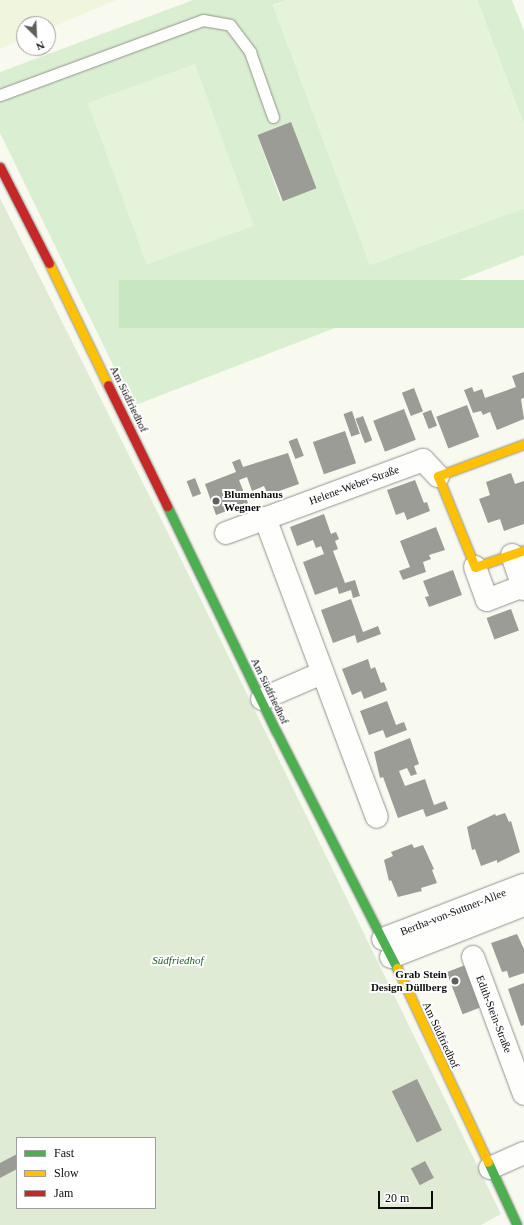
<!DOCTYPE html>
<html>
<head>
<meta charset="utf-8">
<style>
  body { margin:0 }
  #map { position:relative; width:524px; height:1225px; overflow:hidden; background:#f8faf0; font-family:"Times New Roman",serif }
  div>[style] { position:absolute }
  .farmland>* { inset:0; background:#f0f6dd }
  .green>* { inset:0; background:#daefd1 }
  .forest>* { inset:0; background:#c8e6bf; transform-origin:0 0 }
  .cemetery>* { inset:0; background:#dfebd5 }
  .pitch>* { inset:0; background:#e5f3db; transform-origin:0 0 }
  .building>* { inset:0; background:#9c9c96; transform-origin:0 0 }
  .roads { filter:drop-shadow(0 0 1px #92938f) drop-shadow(0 0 1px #92938f) }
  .lane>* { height:11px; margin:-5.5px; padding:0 5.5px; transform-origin:5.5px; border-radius:5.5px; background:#fefefd }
  .street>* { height:22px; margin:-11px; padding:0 11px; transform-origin:11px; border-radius:11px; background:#fefefd }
  .fast>* { height:9px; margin:-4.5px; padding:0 4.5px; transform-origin:4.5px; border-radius:4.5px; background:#4caf50 }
  .slow>* { height:9px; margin:-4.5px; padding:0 4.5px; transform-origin:4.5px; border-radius:4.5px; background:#ffc107 }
  .jam>* { height:9px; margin:-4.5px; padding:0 4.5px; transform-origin:4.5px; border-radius:4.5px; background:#c62828 }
  .dots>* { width:11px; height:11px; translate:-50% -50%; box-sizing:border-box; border:2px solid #fff; border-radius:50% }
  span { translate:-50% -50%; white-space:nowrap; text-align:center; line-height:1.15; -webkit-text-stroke:4px #fff; paint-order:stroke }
  .street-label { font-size:11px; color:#0c0c0c }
  .poi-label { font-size:11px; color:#0c0c0c; font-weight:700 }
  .left { translate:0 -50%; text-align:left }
  .right { translate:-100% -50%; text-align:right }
  .park-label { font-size:11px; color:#206026; font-style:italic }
  .legend { position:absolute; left:16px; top:1137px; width:140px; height:72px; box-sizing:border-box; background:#fff; border:1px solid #9e9e9e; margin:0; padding:5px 7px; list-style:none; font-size:12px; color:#0c0c0c }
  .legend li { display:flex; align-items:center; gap:8px; height:20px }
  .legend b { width:20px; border:1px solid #9e9e9e }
  .north { position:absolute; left:16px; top:16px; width:40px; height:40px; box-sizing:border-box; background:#fff; border:1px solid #9e9e9e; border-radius:50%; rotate:156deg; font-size:11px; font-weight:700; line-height:16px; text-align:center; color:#0c0c0c }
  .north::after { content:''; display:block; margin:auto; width:14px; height:18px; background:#5f5f5c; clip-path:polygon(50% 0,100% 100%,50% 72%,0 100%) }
  .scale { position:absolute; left:378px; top:1191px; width:55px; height:18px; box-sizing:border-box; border:2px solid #0c0c0c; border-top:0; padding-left:5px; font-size:12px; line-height:14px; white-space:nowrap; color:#0c0c0c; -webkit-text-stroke:3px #fff; paint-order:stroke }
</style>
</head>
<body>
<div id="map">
  <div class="farmland">
    <i style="clip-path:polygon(0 0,116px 0,48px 29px,48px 24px,24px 24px,24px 39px,0 49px)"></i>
  </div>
  <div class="green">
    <i style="clip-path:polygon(evenodd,193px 0,288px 0,273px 5px,370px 265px,524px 208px,524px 255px,133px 406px,0 133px,0 72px,193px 0,291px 123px,315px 188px,281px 201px,257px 135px,291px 123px)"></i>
    <i style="clip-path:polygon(477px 0,512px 0,524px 31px,524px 125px)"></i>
  </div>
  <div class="forest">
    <i style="left:524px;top:280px;width:48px;height:405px;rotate:90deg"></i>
  </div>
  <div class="cemetery">
    <i style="clip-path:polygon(evenodd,0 198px,178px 553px,501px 1214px,481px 1225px,0 1225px,0 198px,17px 1138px,155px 1138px,155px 1208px,17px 1208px,17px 1138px)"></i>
  </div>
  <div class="pitch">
    <i style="clip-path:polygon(288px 0,477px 0,524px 125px,524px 208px,370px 265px,273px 6px)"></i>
    <i style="left:195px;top:64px;width:172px;height:114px;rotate:70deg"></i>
  </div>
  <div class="building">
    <i style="left:291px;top:122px;width:71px;height:36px;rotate:69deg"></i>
    <i style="clip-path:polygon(524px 372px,524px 398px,521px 399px,524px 419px,497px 430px,490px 412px,483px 415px,481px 411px,473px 413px,464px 390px,472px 387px,474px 392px,482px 389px,485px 398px,516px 387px,512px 376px)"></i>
    <i style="left:414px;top:388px;width:25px;height:13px;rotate:69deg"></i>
    <i style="left:467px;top:405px;width:34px;height:33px;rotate:69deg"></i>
    <i style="left:404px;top:409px;width:33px;height:33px;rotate:69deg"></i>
    <i style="left:431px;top:410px;width:17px;height:9px;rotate:69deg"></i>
    <i style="left:352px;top:411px;width:24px;height:9px;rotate:71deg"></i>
    <i style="left:363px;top:416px;width:26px;height:8px;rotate:69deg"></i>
    <i style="left:345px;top:431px;width:34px;height:34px;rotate:71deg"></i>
    <i style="left:297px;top:438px;width:19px;height:9px;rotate:69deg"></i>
    <i style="clip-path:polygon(288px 453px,299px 484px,268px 495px,264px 486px,252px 491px,247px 477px,239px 480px,248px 503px,216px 515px,205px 484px,236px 472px,232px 462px,240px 459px,243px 467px)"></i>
    <i style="clip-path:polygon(511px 473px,515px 484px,524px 481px,524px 524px,504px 531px,500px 519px,488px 523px,479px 499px,490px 495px,486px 482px)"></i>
    <i style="left:195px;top:478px;width:17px;height:9px;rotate:69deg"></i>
    <i style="clip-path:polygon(415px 480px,424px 503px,427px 502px,430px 511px,407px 520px,404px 512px,396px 515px,387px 490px)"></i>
    <i style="clip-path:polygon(324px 514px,331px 534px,336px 532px,339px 539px,335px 541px,338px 549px,333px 551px,345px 583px,355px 580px,360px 596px,353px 598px,351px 590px,339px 594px,337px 587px,315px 595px,303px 562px,324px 554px,321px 546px,316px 548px,313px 540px,297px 546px,290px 527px)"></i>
    <i style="clip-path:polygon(436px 527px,445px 550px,429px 555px,431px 559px,423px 562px,426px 572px,403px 580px,399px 571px,410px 567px,400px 541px)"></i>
    <i style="clip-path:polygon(453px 570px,462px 595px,429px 607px,425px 597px,429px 596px,423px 581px)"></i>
    <i style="clip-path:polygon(351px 599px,363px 632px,378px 626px,381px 634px,357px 643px,355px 635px,333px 643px,321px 610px)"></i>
    <i style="left:511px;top:609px;width:23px;height:26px;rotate:70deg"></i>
    <i style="clip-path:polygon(368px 659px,371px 669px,375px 667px,381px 683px,384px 682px,387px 690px,364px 699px,361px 691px,352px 695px,342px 669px)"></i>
    <i style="clip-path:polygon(387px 701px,396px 725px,404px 722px,407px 730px,386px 738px,383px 730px,369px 735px,360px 711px)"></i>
    <i style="clip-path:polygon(410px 738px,419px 764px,414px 766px,417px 774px,411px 776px,407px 768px,399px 771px,405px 786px,425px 779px,434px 805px,445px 801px,448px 809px,426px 817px,423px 809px,398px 818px,383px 777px,380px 778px,374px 752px)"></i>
    <i style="clip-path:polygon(505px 813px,509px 822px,511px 821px,520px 852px,497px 863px,497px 860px,481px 866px,475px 849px,472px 850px,467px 827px,495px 814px,496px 816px)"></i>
    <i style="clip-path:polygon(412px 844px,414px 848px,423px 845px,434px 869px,432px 870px,437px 883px,421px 888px,422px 891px,398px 897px,391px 880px,389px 881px,384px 860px,393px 856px,391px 852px)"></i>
    <i style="clip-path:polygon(517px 934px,524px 949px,524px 973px,509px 978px,507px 971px,502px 972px,491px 943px)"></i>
    <i style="left:468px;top:964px;width:45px;height:23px;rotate:69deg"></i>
    <i style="clip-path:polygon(524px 983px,524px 1025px,521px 1026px,508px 989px)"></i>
    <i style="left:417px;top:1079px;width:57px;height:28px;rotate:64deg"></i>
    <i style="clip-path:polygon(17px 1154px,17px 1169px,0 1178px,0 1163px)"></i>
    <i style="left:425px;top:1161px;width:19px;height:16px;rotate:62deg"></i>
  </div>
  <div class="roads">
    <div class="lane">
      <i style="left:0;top:95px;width:216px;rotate:-20.3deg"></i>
      <i style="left:203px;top:20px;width:27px;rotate:10deg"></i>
      <i style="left:230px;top:25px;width:34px;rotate:53deg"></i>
      <i style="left:250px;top:52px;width:69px;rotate:70.5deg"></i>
    </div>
    <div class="street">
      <i style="left:265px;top:518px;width:319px;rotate:69.5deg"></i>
      <i style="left:226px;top:533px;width:210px;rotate:-20.3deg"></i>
      <i style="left:423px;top:460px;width:22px;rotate:47deg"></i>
      <i style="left:512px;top:555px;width:36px;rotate:71deg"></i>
      <i style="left:475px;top:567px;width:35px;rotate:70deg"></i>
      <i style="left:487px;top:600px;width:39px;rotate:-21deg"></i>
      <i style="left:262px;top:699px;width:65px;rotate:-23.4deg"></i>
      <i style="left:383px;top:939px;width:151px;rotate:-21deg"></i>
      <i style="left:391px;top:957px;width:143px;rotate:-21.4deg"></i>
      <i style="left:473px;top:957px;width:146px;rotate:69.6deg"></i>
      <i style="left:490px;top:1168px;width:37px;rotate:-24deg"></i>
    </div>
    <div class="fast">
      <i style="left:167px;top:506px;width:250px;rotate:64.2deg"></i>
      <i style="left:276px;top:731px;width:266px;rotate:63deg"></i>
      <i style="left:488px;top:1162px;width:69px;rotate:65.3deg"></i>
    </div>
    <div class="slow">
      <i style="left:49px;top:263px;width:136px;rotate:64.2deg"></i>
      <i style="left:524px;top:444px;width:92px;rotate:159.6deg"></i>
      <i style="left:438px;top:476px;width:98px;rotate:67.9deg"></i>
      <i style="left:475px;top:567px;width:52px;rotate:-19.1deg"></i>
      <i style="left:397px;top:968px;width:214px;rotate:64.9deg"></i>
    </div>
    <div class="jam">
      <i style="left:0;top:167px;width:108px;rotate:63deg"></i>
      <i style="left:108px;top:385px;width:135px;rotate:64deg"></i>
    </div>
  </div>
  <div class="dots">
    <i style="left:216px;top:501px;background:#5f5f5c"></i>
    <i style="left:455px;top:981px;background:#5f5f5c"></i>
  </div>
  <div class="street-label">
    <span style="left:129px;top:399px;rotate:64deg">Am Südfriedhof</span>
    <span style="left:354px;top:485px;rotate:-20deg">Helene-Weber-Straße</span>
    <span style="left:270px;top:691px;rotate:64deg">Am Südfriedhof</span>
    <span style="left:453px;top:912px;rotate:-21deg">Bertha-von-Suttner-Allee</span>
    <span style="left:494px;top:1014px;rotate:69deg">Edith-Stein-Straße</span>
    <span style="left:441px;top:1035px;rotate:65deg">Am Südfriedhof</span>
  </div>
  <div class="poi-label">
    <span class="left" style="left:224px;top:501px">Blumenhaus<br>Wegner</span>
    <span class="right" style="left:447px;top:981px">Grab Stein<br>Design Düllberg</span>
  </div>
  <div class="park-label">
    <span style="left:178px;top:960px">Südfriedhof</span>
  </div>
  <ul class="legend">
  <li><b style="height:5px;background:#4caf50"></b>Fast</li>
  <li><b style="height:5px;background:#ffc107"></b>Slow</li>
  <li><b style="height:5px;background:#c62828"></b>Jam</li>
  </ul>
  <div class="north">N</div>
  <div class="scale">20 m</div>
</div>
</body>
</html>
